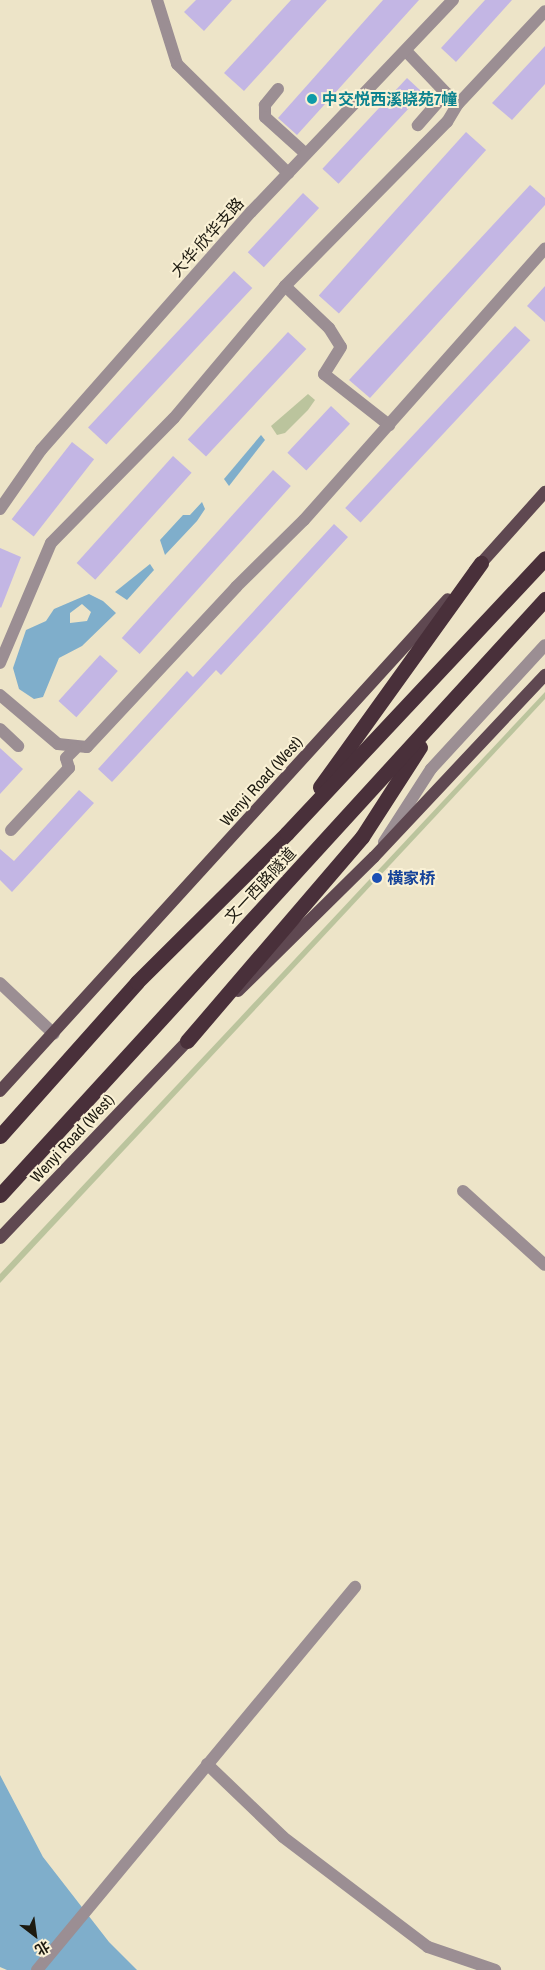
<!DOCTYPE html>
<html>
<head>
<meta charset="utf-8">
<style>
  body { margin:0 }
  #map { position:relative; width:545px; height:1970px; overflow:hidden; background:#ede4c8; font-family:"Archivo Narrow","Noto Sans SC",sans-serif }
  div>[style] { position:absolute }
  .green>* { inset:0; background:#bbc49d }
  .water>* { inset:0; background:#7faecb }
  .building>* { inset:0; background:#c3b6e4; transform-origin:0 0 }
  .minor>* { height:12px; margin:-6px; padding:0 6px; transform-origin:6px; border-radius:6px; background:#9b8e93 }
  .major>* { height:12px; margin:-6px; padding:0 6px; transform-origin:6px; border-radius:6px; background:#5f4851 }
  .highway>* { height:15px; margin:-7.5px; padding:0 7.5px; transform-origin:7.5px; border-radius:7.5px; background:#49303a }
  .dots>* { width:14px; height:14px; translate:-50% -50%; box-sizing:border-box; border:2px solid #faf1d5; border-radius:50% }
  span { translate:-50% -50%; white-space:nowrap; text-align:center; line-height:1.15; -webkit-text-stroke:4px #faf1d5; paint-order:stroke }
  .culture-label { font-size:16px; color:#0d838f; font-weight:700 }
  .left { translate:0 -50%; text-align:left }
  .street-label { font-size:16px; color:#1d1a10 }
  .transit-label { font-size:16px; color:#164399; font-weight:700 }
  .north { position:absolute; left:10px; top:1910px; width:50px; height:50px; -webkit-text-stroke:4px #faf1d5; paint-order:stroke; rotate:150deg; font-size:14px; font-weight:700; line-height:20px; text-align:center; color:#1d1a10 }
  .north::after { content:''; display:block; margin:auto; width:18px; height:22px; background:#1d1a10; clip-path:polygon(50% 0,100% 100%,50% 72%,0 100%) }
</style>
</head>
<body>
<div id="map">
  <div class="green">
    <i style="clip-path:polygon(308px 394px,315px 400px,308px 410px,285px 433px,277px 435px,271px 426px)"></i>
    <i style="clip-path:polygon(545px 692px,545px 699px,0 1283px,0 1274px)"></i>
  </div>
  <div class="water">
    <i style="clip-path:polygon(261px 435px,265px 440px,229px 486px,224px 479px)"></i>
    <i style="clip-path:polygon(202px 502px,205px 509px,197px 521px,165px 555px,160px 540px,183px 515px,190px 515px)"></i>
    <i style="clip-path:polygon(150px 564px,154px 570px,127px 600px,115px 592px)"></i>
    <i style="clip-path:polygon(evenodd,89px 594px,103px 601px,116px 613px,82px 646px,59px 658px,43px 697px,34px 699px,19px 689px,13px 668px,26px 630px,46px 621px,54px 609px,89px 594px,82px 604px,91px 612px,87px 621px,70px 623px,70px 613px,82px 604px)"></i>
    <i style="clip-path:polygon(0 1775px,43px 1857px,109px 1942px,137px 1970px,7px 1970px,0 1967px)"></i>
  </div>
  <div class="building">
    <i style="clip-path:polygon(196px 0,232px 0,204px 31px,184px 12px)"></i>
    <i style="clip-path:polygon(291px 0,327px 0,244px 91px,224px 73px)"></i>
    <i style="clip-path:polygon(383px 0,419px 0,297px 135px,278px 118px)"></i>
    <i style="clip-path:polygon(485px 0,512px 0,456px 62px,441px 48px)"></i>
    <i style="clip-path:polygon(545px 46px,545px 84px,512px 120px,492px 103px)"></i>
    <i style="left:407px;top:78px;width:22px;height:124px;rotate:43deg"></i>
    <i style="left:466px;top:132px;width:27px;height:220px;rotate:42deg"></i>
    <i style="clip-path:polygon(530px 185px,545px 198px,545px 205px,370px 398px,349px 380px)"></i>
    <i style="left:303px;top:193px;width:22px;height:81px;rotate:43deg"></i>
    <i style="left:234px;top:271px;width:25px;height:214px;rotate:43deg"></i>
    <i style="clip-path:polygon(545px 286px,545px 322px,527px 306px)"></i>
    <i style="left:515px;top:326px;width:21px;height:249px;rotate:43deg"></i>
    <i style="left:288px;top:332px;width:25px;height:147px;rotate:43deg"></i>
    <i style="left:331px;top:406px;width:26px;height:64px;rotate:43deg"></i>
    <i style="left:72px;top:442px;width:28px;height:98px;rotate:38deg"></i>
    <i style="left:173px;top:456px;width:25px;height:144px;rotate:42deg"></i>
    <i style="left:273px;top:470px;width:24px;height:226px;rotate:42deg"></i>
    <i style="clip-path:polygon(334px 524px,348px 537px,221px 675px,216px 670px,112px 782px,98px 769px,187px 671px,193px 677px)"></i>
    <i style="clip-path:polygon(0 548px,21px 557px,1px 608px,0 607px)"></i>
    <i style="left:100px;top:655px;width:24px;height:62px;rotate:42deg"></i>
    <i style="clip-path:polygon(0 748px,23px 769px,0 794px)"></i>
    <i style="clip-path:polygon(79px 790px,94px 803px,12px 892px,0 880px,0 849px,14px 861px)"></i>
  </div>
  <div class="minor">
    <i style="left:157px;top:0;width:67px;rotate:72.6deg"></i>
    <i style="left:177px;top:64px;width:156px;rotate:44.5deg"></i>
    <i style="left:406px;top:51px;width:58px;rotate:46.4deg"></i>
    <i style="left:446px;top:93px;width:43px;rotate:131.2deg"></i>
    <i style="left:278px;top:89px;width:21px;rotate:129deg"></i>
    <i style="left:265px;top:105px;width:12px;rotate:90deg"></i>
    <i style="left:265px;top:117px;width:55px;rotate:42.1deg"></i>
    <i style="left:446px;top:93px;width:16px;rotate:43deg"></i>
    <i style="left:458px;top:104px;width:127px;rotate:-46.9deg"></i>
    <i style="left:285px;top:286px;width:61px;rotate:43.7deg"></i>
    <i style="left:329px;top:328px;width:22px;rotate:58deg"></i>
    <i style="left:341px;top:347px;width:32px;rotate:122deg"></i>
    <i style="left:324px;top:374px;width:83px;rotate:38.1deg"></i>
    <i style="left:0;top:509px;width:72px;rotate:-55.2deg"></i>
    <i style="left:41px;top:450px;width:317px;rotate:-48.6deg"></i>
    <i style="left:251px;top:212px;width:293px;rotate:-46.4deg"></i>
    <i style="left:0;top:663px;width:130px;rotate:-67deg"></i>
    <i style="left:51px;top:543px;width:175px;rotate:-45.5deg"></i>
    <i style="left:174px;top:418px;width:172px;rotate:-49.9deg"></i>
    <i style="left:285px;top:286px;width:231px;rotate:-45.4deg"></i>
    <i style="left:447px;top:122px;width:21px;rotate:-59deg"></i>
    <i style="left:0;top:695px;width:76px;rotate:40.2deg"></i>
    <i style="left:58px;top:744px;width:29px;rotate:6deg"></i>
    <i style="left:87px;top:747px;width:219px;rotate:-47deg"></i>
    <i style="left:236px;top:587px;width:95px;rotate:-44.6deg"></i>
    <i style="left:304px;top:520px;width:363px;rotate:-48.4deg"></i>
    <i style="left:0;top:729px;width:25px;rotate:43deg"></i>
    <i style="left:11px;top:830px;width:85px;rotate:-46.9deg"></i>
    <i style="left:69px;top:768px;width:10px;rotate:-107deg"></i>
    <i style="left:66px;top:758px;width:13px;rotate:-45deg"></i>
    <i style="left:384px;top:842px;width:87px;rotate:-57.2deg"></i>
    <i style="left:431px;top:769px;width:168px;rotate:-47.4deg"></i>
    <i style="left:0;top:983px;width:74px;rotate:43.4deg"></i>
    <i style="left:463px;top:1191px;width:110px;rotate:42.1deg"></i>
    <i style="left:207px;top:1764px;width:105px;rotate:43.8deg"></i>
    <i style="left:283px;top:1837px;width:182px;rotate:37.2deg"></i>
    <i style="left:428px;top:1947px;width:71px;rotate:18.9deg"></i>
    <i style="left:37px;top:1970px;width:498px;rotate:-50.3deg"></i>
  </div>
  <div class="major">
    <i style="left:475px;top:570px;width:105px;rotate:-48.1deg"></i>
    <i style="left:238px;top:991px;width:191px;rotate:-44.6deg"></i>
    <i style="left:374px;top:857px;width:250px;rotate:-46.8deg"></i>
    <i style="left:0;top:1091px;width:665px;rotate:-47.68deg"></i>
    <i style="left:0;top:1238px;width:280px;rotate:-46.4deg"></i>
  </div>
  <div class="highway">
    <i style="left:320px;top:787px;width:276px;rotate:-54.3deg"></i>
    <i style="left:187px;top:1041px;width:269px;rotate:-49.4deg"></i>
    <i style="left:362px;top:837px;width:107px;rotate:-57.2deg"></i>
    <i style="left:0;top:1136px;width:206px;rotate:-48.3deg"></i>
    <i style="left:137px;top:982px;width:211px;rotate:-44.8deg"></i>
    <i style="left:287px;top:833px;width:377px;rotate:-46.8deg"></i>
    <i style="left:0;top:1195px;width:808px;rotate:-47.56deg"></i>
  </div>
  <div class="dots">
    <i style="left:312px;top:99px;background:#0f9aa8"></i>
    <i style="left:377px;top:878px;background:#1a4fb4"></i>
  </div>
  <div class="culture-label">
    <span class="left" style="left:322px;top:99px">中交悦西溪晓苑7幢</span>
  </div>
  <div class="street-label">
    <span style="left:207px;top:237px;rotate:-48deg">大华·欣华支路</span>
    <span style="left:261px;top:781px;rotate:-48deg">Wenyi Road (West)</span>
    <span style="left:260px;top:885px;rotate:-47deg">文一西路隧道</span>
    <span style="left:72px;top:1138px;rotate:-47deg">Wenyi Road (West)</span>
  </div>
  <div class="transit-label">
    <span class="left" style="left:387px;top:878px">横家桥</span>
  </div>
  <div class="north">北</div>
</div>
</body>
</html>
